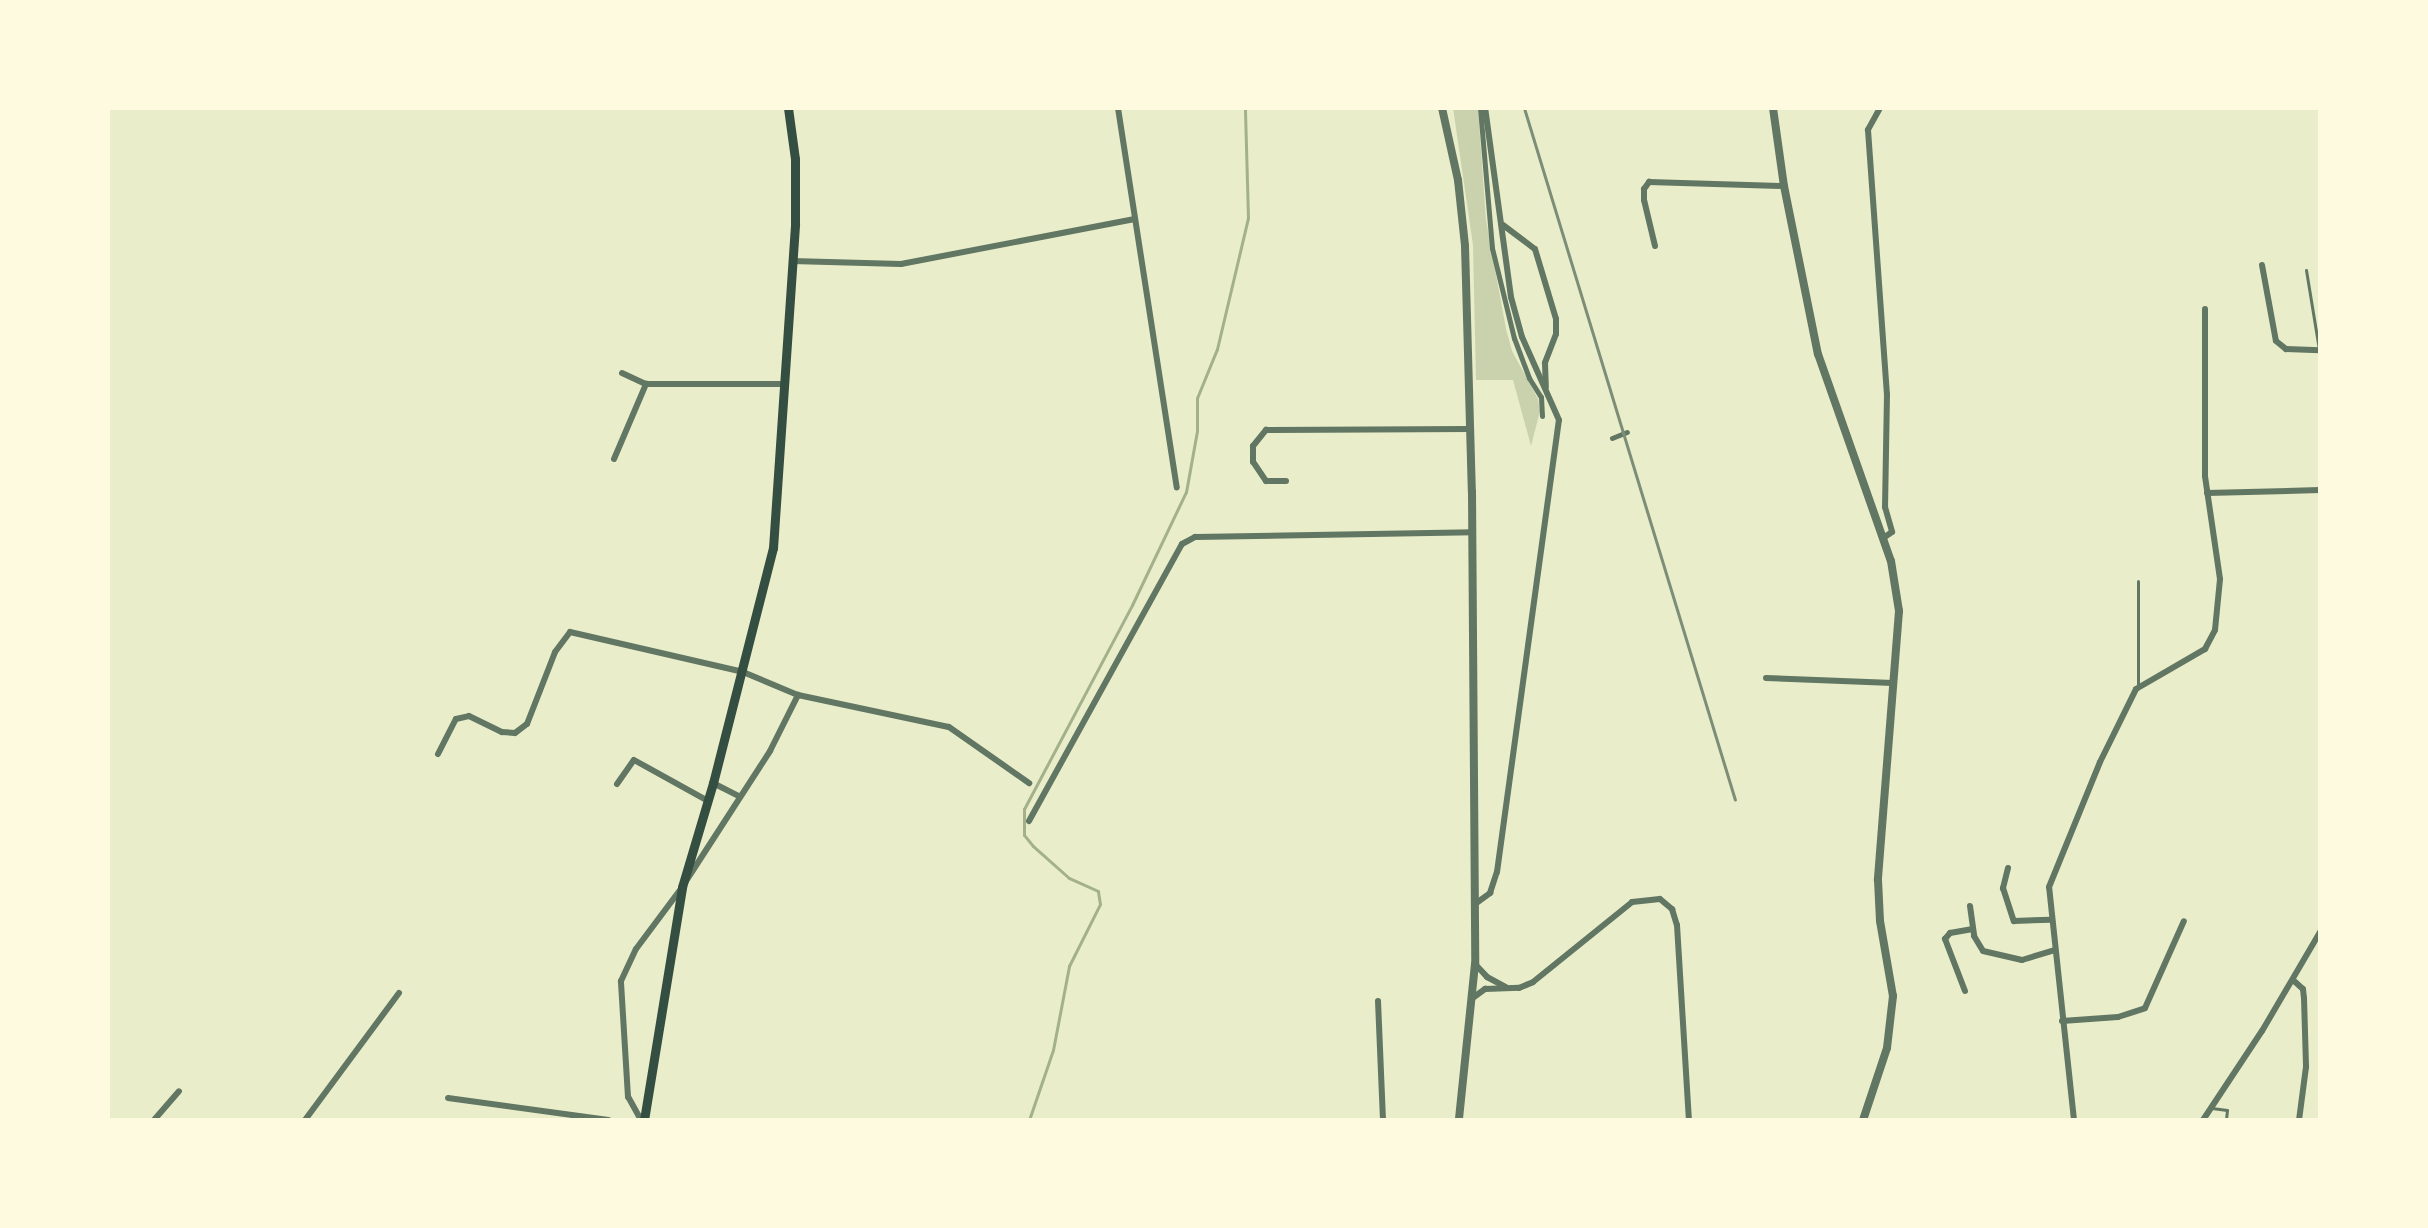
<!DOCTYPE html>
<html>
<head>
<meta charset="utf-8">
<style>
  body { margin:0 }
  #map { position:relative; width:2428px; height:1228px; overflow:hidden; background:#e9edc9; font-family:Barlow,sans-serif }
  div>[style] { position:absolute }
  .green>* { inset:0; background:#cad2ad }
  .stream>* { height:3px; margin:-1.5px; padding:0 1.5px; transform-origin:1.5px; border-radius:1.5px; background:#a3b18a }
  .service>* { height:3px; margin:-1.5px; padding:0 1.5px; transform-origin:1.5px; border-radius:1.5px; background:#617663 }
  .pedestrian>* { height:5px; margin:-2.5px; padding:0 2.5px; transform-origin:2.5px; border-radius:2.5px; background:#617663 }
  .minor>* { height:6px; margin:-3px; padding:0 3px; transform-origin:3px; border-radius:3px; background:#617663 }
  .tertiary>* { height:8px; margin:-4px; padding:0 4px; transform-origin:4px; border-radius:4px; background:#617663 }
  .secondary>* { height:9px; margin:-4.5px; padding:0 4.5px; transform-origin:4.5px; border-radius:4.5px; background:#344e41 }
  .rail>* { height:3px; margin:-1.5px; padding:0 1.5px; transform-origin:1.5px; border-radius:1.5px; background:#7c8e77 }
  span { translate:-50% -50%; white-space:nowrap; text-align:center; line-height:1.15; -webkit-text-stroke:8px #fefae0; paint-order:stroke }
  .frame { position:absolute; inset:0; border:110px solid #fefae0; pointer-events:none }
</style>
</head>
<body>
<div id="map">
  <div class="green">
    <i style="clip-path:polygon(1453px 108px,1478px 108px,1486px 220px,1506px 329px,1512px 351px,1538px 399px,1540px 411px,1531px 446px,1513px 380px,1476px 380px,1473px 245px)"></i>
  </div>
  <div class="stream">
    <i style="left:1029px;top:1120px;width:74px;rotate:-71.1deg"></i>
    <i style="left:1053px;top:1050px;width:86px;rotate:-79.2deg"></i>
    <i style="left:1069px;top:966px;width:69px;rotate:-63.4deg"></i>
    <i style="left:1100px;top:904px;width:13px;rotate:-99deg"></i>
    <i style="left:1098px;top:891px;width:32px;rotate:-156deg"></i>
    <i style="left:1069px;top:878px;width:48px;rotate:-138.4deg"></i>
    <i style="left:1033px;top:846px;width:14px;rotate:-129deg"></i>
    <i style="left:1024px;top:835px;width:26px;rotate:-90deg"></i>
    <i style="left:1024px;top:809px;width:231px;rotate:-62.1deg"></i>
    <i style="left:1132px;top:605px;width:125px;rotate:-64.5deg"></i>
    <i style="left:1186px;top:492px;width:62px;rotate:-79.8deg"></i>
    <i style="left:1197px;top:431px;width:33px;rotate:-90deg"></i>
    <i style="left:1197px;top:398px;width:53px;rotate:-67.8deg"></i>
    <i style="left:1217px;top:349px;width:135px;rotate:-76.7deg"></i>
    <i style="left:1248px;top:218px;width:110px;rotate:-91.6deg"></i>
  </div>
  <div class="service">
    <i style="left:2306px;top:270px;width:80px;rotate:80.7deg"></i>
    <i style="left:2138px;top:581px;width:105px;rotate:90deg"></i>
    <i style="left:2212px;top:1108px;width:15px;rotate:8deg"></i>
    <i style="left:2227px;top:1110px;width:10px;rotate:96deg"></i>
  </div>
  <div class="pedestrian">
    <i style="left:1480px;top:108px;width:141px;rotate:85.1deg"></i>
    <i style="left:1492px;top:248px;width:93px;rotate:76.3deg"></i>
    <i style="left:1514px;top:338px;width:43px;rotate:69.4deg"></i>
    <i style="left:1529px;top:378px;width:22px;rotate:58deg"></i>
    <i style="left:1541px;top:397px;width:19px;rotate:87deg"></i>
    <i style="left:1612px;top:438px;width:16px;rotate:-22deg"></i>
  </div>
  <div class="minor">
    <i style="left:1118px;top:108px;width:384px;rotate:81.2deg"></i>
    <i style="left:1880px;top:108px;width:25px;rotate:119deg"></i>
    <i style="left:1868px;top:130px;width:265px;rotate:85.9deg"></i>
    <i style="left:1887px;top:394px;width:113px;rotate:91deg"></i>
    <i style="left:1885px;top:507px;width:26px;rotate:74deg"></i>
    <i style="left:1892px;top:532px;width:11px;rotate:146deg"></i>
    <i style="left:1503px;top:225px;width:40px;rotate:37deg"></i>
    <i style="left:1535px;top:249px;width:73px;rotate:73.3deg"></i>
    <i style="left:1556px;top:319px;width:15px;rotate:90deg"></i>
    <i style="left:1556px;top:334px;width:31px;rotate:111deg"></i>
    <i style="left:1545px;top:363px;width:24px;rotate:88deg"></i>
    <i style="left:1655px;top:246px;width:47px;rotate:-103.4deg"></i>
    <i style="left:1644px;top:200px;width:11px;rotate:-90deg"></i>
    <i style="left:1644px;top:189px;width:9px;rotate:-54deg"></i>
    <i style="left:1649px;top:182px;width:135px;rotate:1.7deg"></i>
    <i style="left:792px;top:261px;width:109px;rotate:1.6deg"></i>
    <i style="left:901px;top:264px;width:238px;rotate:-10.9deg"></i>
    <i style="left:2262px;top:265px;width:77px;rotate:79.6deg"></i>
    <i style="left:2276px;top:341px;width:13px;rotate:39deg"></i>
    <i style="left:2286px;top:349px;width:34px;rotate:2deg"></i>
    <i style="left:622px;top:373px;width:26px;rotate:25deg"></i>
    <i style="left:646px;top:384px;width:138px"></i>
    <i style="left:614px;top:459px;width:82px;rotate:-66.9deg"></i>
    <i style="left:1286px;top:481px;width:20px;rotate:180deg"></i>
    <i style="left:1266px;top:481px;width:23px;rotate:-124deg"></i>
    <i style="left:1253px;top:462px;width:16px;rotate:-90deg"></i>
    <i style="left:1253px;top:446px;width:21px;rotate:-51deg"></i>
    <i style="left:1266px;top:430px;width:204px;rotate:-0.3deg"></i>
    <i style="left:2207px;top:493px;width:113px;rotate:-1.5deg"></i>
    <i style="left:1766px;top:678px;width:127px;rotate:2.3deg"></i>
    <i style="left:438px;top:754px;width:39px;rotate:-63deg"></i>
    <i style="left:456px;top:719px;width:13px;rotate:-13deg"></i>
    <i style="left:469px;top:716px;width:37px;rotate:26deg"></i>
    <i style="left:502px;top:732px;width:13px;rotate:4deg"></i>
    <i style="left:515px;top:733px;width:15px;rotate:-37deg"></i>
    <i style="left:527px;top:724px;width:77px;rotate:-68.7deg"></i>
    <i style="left:555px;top:652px;width:25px;rotate:-53deg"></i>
    <i style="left:570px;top:632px;width:178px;rotate:13deg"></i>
    <i style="left:743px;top:672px;width:60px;rotate:22.7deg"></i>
    <i style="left:713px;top:783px;width:29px;rotate:27deg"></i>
    <i style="left:617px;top:784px;width:29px;rotate:-55deg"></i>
    <i style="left:634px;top:760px;width:85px;rotate:29deg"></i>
    <i style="left:1029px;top:821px;width:316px;rotate:-61.1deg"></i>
    <i style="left:1182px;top:544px;width:15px;rotate:-28deg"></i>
    <i style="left:1195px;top:537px;width:278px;rotate:-1deg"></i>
    <i style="left:2008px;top:868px;width:21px;rotate:104deg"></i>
    <i style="left:2003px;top:888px;width:35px;rotate:72deg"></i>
    <i style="left:2014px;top:921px;width:37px;rotate:-2deg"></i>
    <i style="left:686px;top:881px;width:155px;rotate:-57.1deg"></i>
    <i style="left:770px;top:751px;width:63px;rotate:-63.4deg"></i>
    <i style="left:798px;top:695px;width:154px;rotate:12deg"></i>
    <i style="left:949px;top:727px;width:98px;rotate:35deg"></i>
    <i style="left:1475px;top:904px;width:19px;rotate:-36deg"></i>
    <i style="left:1490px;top:893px;width:22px;rotate:-72deg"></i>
    <i style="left:1497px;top:872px;width:456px;rotate:-82.2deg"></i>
    <i style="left:1559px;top:420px;width:91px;rotate:-114deg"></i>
    <i style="left:1522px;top:337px;width:41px;rotate:-105.4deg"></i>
    <i style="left:1511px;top:297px;width:191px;rotate:-97.8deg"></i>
    <i style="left:1970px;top:906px;width:30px;rotate:82deg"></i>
    <i style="left:1974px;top:936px;width:17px;rotate:59deg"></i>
    <i style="left:1983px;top:951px;width:40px;rotate:13deg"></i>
    <i style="left:2022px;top:960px;width:34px;rotate:-17deg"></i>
    <i style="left:1475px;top:964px;width:18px;rotate:47deg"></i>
    <i style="left:1487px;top:977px;width:21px;rotate:28deg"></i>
    <i style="left:2293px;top:980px;width:13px;rotate:42deg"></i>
    <i style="left:2303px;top:989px;width:9px;rotate:84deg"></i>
    <i style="left:2304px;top:998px;width:69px;rotate:88.3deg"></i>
    <i style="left:2306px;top:1067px;width:53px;rotate:97.5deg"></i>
    <i style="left:1965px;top:991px;width:56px;rotate:-111deg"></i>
    <i style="left:1945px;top:939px;width:8px;rotate:-50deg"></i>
    <i style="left:1950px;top:933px;width:23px;rotate:-10deg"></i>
    <i style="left:1474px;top:997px;width:14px;rotate:-36deg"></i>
    <i style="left:1485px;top:989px;width:34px;rotate:-2deg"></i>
    <i style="left:1519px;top:988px;width:15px;rotate:-23deg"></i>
    <i style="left:1533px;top:982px;width:127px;rotate:-38.9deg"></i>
    <i style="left:1632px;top:902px;width:28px;rotate:-6deg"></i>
    <i style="left:1660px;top:899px;width:16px;rotate:40deg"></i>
    <i style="left:1672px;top:909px;width:17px;rotate:73deg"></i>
    <i style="left:1677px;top:925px;width:195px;rotate:86.5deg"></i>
    <i style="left:1378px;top:1001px;width:119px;rotate:87.6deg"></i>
    <i style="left:2062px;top:1021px;width:56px;rotate:-4.1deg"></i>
    <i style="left:2118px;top:1017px;width:28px;rotate:-18deg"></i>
    <i style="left:2145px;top:1008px;width:95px;rotate:-65.9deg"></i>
    <i style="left:448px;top:1098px;width:162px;rotate:7.8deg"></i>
    <i style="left:154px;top:1120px;width:38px;rotate:-49deg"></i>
    <i style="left:305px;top:1120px;width:158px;rotate:-53.5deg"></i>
    <i style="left:641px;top:1120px;width:26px;rotate:-119deg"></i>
    <i style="left:628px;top:1097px;width:116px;rotate:-93.5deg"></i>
    <i style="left:621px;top:981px;width:35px;rotate:-65deg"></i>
    <i style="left:636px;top:949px;width:74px;rotate:-53.3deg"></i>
    <i style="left:2074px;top:1120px;width:234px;rotate:-96.1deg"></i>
    <i style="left:2049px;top:887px;width:135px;rotate:-67.8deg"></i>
    <i style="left:2100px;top:762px;width:81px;rotate:-63.7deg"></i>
    <i style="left:2136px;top:689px;width:80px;rotate:-30.1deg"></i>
    <i style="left:2205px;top:649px;width:21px;rotate:-62deg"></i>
    <i style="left:2215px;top:630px;width:51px;rotate:-84.4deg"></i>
    <i style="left:2220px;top:579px;width:104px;rotate:-98.3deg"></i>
    <i style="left:2205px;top:476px;width:167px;rotate:-90deg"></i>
    <i style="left:2203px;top:1120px;width:107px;rotate:-56.5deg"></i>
    <i style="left:2262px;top:1031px;width:115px;rotate:-59.6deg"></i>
  </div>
  <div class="tertiary">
    <i style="left:1442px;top:108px;width:74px;rotate:77.5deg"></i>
    <i style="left:1458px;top:180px;width:66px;rotate:83.9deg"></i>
    <i style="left:1465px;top:246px;width:246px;rotate:88.4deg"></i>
    <i style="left:1472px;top:492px;width:472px;rotate:89.6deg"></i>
    <i style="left:1475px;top:964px;width:157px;rotate:95.9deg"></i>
    <i style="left:1773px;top:108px;width:79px;rotate:82deg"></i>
    <i style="left:1784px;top:186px;width:171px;rotate:78.6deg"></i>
    <i style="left:1818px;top:354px;width:219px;rotate:70.6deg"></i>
    <i style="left:1891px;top:561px;width:51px;rotate:80.9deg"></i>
    <i style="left:1899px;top:611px;width:270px;rotate:94.5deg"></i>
    <i style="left:1878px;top:880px;width:41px;rotate:87.2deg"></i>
    <i style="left:1880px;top:921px;width:76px;rotate:80.2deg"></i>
    <i style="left:1893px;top:996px;width:52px;rotate:96.6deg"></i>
    <i style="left:1887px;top:1048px;width:76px;rotate:108.4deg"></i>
  </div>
  <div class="secondary">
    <i style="left:644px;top:1120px;width:236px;rotate:-80.7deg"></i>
    <i style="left:682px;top:887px;width:109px;rotate:-73.4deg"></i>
    <i style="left:713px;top:783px;width:243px;rotate:-75.7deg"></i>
    <i style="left:773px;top:548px;width:325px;rotate:-86.1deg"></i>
    <i style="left:795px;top:224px;width:65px;rotate:-90deg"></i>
    <i style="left:795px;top:159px;width:51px;rotate:-97.8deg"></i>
  </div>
  <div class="rail">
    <i style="left:1524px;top:108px;width:723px;rotate:73.04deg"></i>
  </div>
  <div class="frame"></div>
</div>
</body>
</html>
